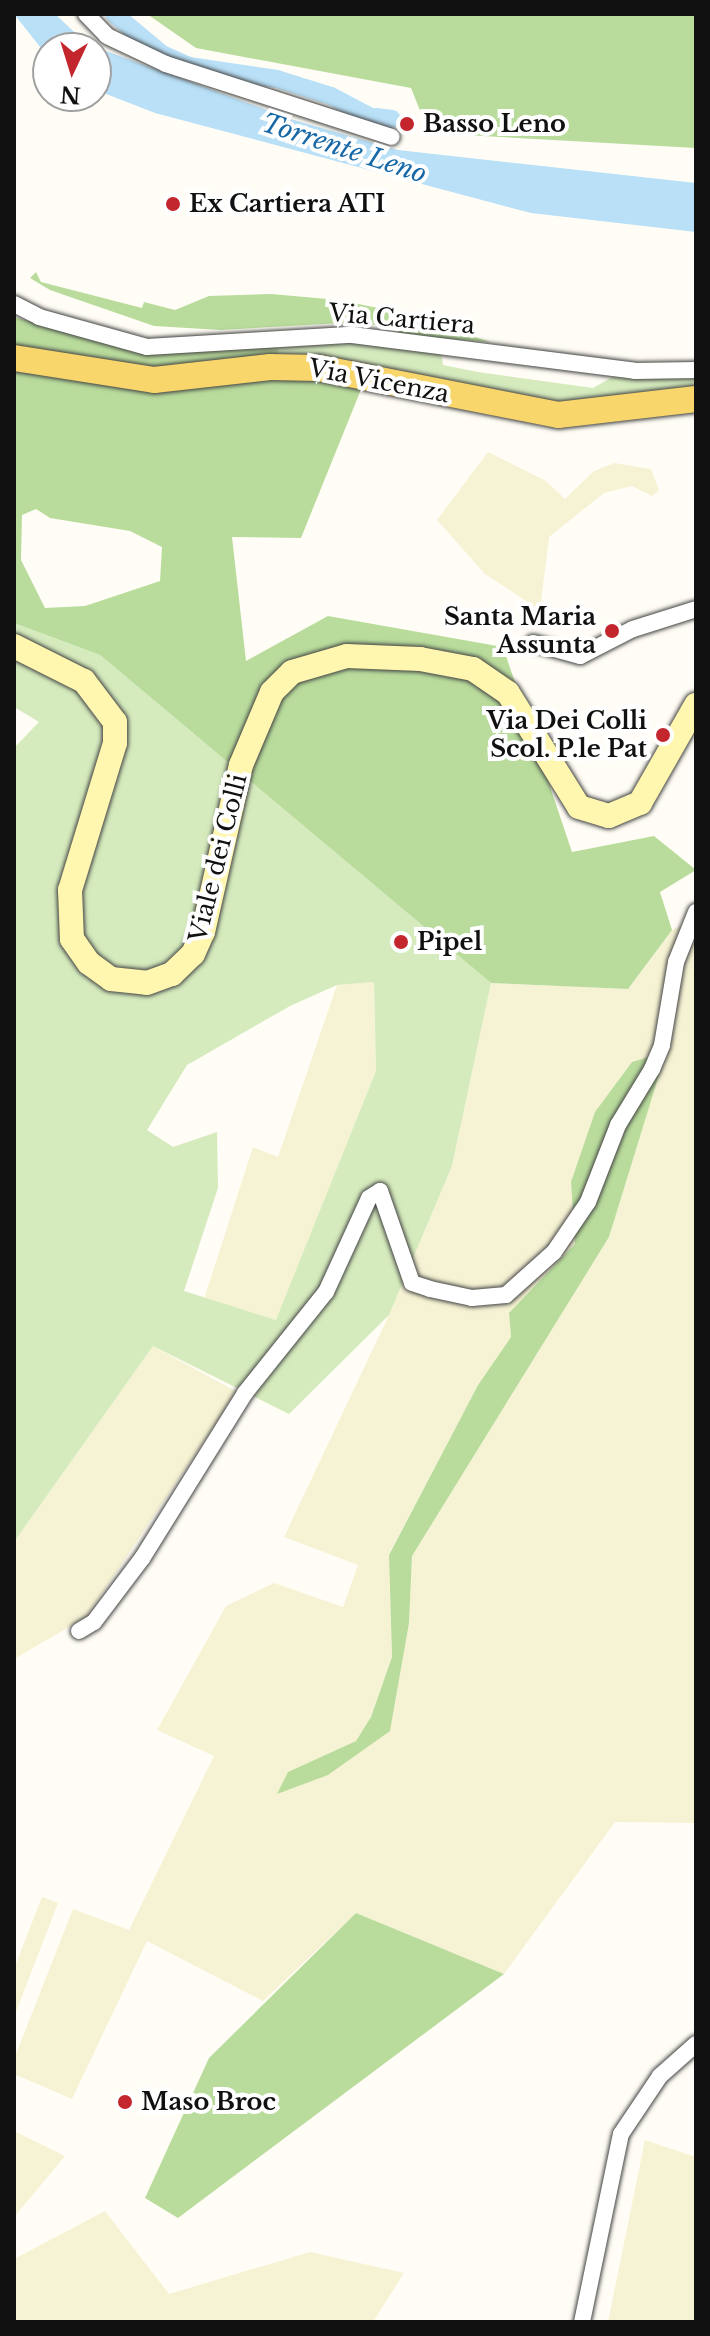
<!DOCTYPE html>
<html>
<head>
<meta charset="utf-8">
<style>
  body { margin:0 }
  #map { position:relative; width:710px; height:2336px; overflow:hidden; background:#fffdf5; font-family:"Libre Baskerville",serif }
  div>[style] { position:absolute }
  .farmland>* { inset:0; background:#f6f3d4 }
  .green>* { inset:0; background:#d5ebbd }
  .forest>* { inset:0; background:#b9dc9c }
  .water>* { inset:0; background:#b9e0f7 }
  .canal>* { height:18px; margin:-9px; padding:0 9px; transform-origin:9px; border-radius:9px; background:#b9e0f7 }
  .roads { filter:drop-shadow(0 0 2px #444) drop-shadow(0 0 2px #444) }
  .street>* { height:16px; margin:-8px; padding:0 8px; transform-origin:8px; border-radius:8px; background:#fff }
  .secondary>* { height:24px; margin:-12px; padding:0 12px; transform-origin:12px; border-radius:12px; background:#fff6b0 }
  .primary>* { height:26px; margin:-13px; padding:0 13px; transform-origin:13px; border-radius:13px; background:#f9d66b }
  .dots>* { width:22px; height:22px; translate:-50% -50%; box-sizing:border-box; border:4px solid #fff; border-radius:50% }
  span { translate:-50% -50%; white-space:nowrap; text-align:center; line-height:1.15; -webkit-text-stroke:8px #fff; paint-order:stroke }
  .poi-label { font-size:24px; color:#111; font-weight:700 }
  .left { translate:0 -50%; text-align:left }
  .right { translate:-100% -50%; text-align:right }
  .street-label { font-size:24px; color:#111 }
  .water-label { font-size:26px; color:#1768a6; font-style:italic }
  .frame { position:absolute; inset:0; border:16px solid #111; pointer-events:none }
  .north { position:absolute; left:32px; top:32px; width:80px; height:80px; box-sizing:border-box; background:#fff; border:2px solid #a0a0a0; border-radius:50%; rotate:184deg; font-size:22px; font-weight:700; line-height:32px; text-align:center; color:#111 }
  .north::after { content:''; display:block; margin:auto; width:28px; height:36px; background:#c4262e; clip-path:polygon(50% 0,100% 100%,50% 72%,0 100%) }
</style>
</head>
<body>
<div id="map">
  <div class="farmland">
    <i style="clip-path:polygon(488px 452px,546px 481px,565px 499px,594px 471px,614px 463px,651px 469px,659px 490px,652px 496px,632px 486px,604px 493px,549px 537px,540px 610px,485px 574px,437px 520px)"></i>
    <i style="clip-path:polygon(evenodd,696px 919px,696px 1823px,615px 1822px,504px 1974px,356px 1913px,263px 2001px,147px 1941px,72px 2099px,14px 2074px,14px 2059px,73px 1909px,129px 1930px,214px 1756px,157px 1730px,226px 1606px,274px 1583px,343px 1607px,358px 1565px,284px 1537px,389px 1315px,452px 1166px,491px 983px,628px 989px,672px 930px,696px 919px,665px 1053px,609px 1237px,412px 1556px,409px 1623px,390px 1731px,288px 1772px,356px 1741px,371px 1717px,392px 1657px,389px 1554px,478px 1385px,511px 1337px,509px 1313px,575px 1244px,571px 1182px,665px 1053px)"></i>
    <i style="clip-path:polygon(374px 982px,376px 1071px,277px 1320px,204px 1299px,253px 1147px,278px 1157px,337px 985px)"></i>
    <i style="clip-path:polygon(153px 1346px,237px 1392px,86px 1617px,14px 1659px,14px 1542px)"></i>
    <i style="clip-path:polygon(42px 1897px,58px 1903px,14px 2017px,14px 1969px)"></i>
    <i style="clip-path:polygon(14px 2131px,65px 2156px,14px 2217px)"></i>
    <i style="clip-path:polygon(645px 2140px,696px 2157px,696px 2322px,608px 2322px)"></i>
    <i style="clip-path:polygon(105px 2211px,169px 2294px,310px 2252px,404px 2273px,373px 2322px,14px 2322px,14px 2259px)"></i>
  </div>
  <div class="green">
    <i style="clip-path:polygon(360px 341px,441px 352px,443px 365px,478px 372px,593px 388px,614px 376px,696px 379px,696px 388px,568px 404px,279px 356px,277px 343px)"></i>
    <i style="clip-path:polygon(evenodd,14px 623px,100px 655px,491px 983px,452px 1166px,389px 1315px,289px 1414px,153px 1346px,14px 1542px,14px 748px,39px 722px,14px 707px,14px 623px,374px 982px,376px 1071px,276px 1320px,184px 1291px,218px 1188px,217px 1132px,173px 1147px,147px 1130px,187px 1065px,290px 1006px,337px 985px,374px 982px)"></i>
  </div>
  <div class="forest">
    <i style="clip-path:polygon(147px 14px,696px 14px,696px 148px,429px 133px,411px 88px,196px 48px)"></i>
    <i style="clip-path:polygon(36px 272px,41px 282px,142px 308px,144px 302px,175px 310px,209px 296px,271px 294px,339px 300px,393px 311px,491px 342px,398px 335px,399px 326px,342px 323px,221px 330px,154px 326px,50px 290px,30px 278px)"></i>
    <i style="clip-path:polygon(14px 317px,148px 354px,277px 343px,279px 356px,179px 370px,14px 348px)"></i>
    <i style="clip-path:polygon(evenodd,14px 369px,276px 375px,362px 387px,301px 538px,232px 537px,246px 661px,328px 616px,503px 647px,572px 852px,654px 836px,696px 870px,660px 892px,672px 930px,628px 989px,491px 983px,100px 655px,14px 623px,14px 369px,36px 509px,50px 518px,130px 531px,162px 547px,160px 581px,85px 606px,45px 608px,21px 560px,22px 515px,36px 509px)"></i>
    <i style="clip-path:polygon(666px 1052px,609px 1237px,412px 1556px,409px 1623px,390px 1731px,328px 1775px,277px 1794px,288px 1772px,356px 1741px,371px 1717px,392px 1657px,389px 1555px,478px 1385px,511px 1337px,509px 1313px,575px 1244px,571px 1182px,595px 1112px,632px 1062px)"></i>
    <i style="clip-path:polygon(356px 1913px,504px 1974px,178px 2218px,145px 2198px,209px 2058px)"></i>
  </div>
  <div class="water">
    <i style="clip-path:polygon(14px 14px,55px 14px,87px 44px,294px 120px,398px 150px,696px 183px,696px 232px,531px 213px,155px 113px,96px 90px,96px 48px,48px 48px,48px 57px)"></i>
  </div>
  <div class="canal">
    <i style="left:114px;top:14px;width:62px;rotate:39.8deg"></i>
    <i style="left:162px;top:54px;width:30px;rotate:24deg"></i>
    <i style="left:189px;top:66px;width:89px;rotate:8.4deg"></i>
    <i style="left:277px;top:79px;width:57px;rotate:17.5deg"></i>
    <i style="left:331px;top:96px;width:43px;rotate:27.8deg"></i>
    <i style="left:376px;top:117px;width:16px;rotate:7deg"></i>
  </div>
  <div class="roads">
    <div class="street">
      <i style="left:86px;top:14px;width:30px;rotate:46deg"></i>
      <i style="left:107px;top:36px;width:65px;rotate:25.4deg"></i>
      <i style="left:166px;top:64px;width:237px;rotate:17.9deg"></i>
      <i style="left:14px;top:304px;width:28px;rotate:27deg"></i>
      <i style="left:39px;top:317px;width:112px;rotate:15.5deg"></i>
      <i style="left:147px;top:347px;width:205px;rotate:-3.4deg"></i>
      <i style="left:352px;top:335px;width:285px;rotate:7.2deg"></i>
      <i style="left:635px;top:371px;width:61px;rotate:-0.9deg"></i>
      <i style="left:533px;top:643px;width:49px;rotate:15.5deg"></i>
      <i style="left:580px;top:656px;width:59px;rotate:-27deg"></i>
      <i style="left:633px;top:629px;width:66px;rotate:-17.6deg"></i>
      <i style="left:79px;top:1631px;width:17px;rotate:-31deg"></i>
      <i style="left:94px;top:1622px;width:81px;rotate:-53deg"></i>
      <i style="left:143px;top:1557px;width:193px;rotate:-58.1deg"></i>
      <i style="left:245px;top:1393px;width:129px;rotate:-51.3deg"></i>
      <i style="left:326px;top:1292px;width:103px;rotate:-65.4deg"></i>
      <i style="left:369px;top:1198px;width:13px;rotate:-32deg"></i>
      <i style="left:380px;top:1191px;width:97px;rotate:70.8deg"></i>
      <i style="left:412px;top:1283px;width:19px;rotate:18deg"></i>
      <i style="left:430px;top:1289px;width:43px;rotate:12.1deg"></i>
      <i style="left:472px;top:1298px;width:34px;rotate:-5deg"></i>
      <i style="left:506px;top:1295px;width:64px;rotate:-41.9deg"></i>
      <i style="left:554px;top:1252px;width:60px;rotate:-55.8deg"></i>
      <i style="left:588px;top:1202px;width:83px;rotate:-68.7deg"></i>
      <i style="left:618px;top:1125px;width:66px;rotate:-58.7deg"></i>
      <i style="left:652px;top:1069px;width:26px;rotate:-67deg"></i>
      <i style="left:662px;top:1045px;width:84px;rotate:-80.4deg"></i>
      <i style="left:676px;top:962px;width:54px;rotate:-68.2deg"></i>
      <i style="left:582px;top:2322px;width:192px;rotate:-78.3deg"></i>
      <i style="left:621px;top:2134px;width:70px;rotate:-56.1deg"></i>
      <i style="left:660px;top:2076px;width:48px;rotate:-41.6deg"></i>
    </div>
    <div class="secondary">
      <i style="left:14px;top:646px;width:78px;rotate:26.6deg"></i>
      <i style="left:84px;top:681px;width:51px;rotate:52.9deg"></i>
      <i style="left:115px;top:722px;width:21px;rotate:90deg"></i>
      <i style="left:115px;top:743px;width:154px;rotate:107deg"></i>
      <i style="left:70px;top:890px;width:49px;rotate:87.7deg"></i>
      <i style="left:72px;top:939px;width:29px;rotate:55deg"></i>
      <i style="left:89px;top:963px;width:27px;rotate:36deg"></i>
      <i style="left:111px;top:979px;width:36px;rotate:6deg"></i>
      <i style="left:147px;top:983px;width:27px;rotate:-20deg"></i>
      <i style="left:172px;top:974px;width:29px;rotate:-44deg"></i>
      <i style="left:193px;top:954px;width:24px;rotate:-66deg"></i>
      <i style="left:203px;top:932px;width:171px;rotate:-77.2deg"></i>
      <i style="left:241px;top:765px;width:79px;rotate:-67deg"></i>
      <i style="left:272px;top:692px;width:28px;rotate:-45deg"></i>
      <i style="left:292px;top:672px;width:57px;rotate:-16.2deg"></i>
      <i style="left:347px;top:656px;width:73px;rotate:2.4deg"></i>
      <i style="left:420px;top:659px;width:54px;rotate:10.7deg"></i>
      <i style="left:473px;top:669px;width:42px;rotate:34.4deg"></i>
      <i style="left:508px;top:693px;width:134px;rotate:58.1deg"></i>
      <i style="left:579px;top:807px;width:31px;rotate:17deg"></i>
      <i style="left:609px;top:816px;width:34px;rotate:-23deg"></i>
      <i style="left:640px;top:803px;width:113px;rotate:-60.3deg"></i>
    </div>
    <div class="primary">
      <i style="left:14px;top:358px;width:142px;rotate:8.9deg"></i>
      <i style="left:154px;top:380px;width:117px;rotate:-6.4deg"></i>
      <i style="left:270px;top:367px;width:49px;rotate:1.2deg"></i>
      <i style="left:319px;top:368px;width:244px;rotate:11.1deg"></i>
      <i style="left:558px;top:415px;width:139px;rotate:-6.6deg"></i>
    </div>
  </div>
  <div class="dots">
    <i style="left:407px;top:124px;background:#c4262e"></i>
    <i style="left:173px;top:204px;background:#c4262e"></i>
    <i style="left:612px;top:631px;background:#c4262e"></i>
    <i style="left:663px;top:735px;background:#c4262e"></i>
    <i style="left:401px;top:942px;background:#c4262e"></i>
    <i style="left:125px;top:2102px;background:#c4262e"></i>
  </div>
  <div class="poi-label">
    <span class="left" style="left:423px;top:124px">Basso Leno</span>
    <span class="left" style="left:189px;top:204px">Ex Cartiera ATI</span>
    <span class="right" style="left:596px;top:631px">Santa Maria<br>Assunta</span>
    <span class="right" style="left:647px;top:735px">Via Dei Colli<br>Scol. P.le Pat</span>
    <span class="left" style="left:417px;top:942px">Pipel</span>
    <span class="left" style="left:141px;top:2102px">Maso Broc</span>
  </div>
  <div class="street-label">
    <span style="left:402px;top:319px;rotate:5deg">Via Cartiera</span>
    <span style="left:379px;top:381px;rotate:11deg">Via Vicenza</span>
    <span style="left:218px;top:858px;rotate:-76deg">Viale dei Colli</span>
  </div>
  <div class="water-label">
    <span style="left:344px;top:149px;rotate:18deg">Torrente Leno</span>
  </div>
  <div class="frame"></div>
  <div class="north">N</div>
</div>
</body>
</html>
